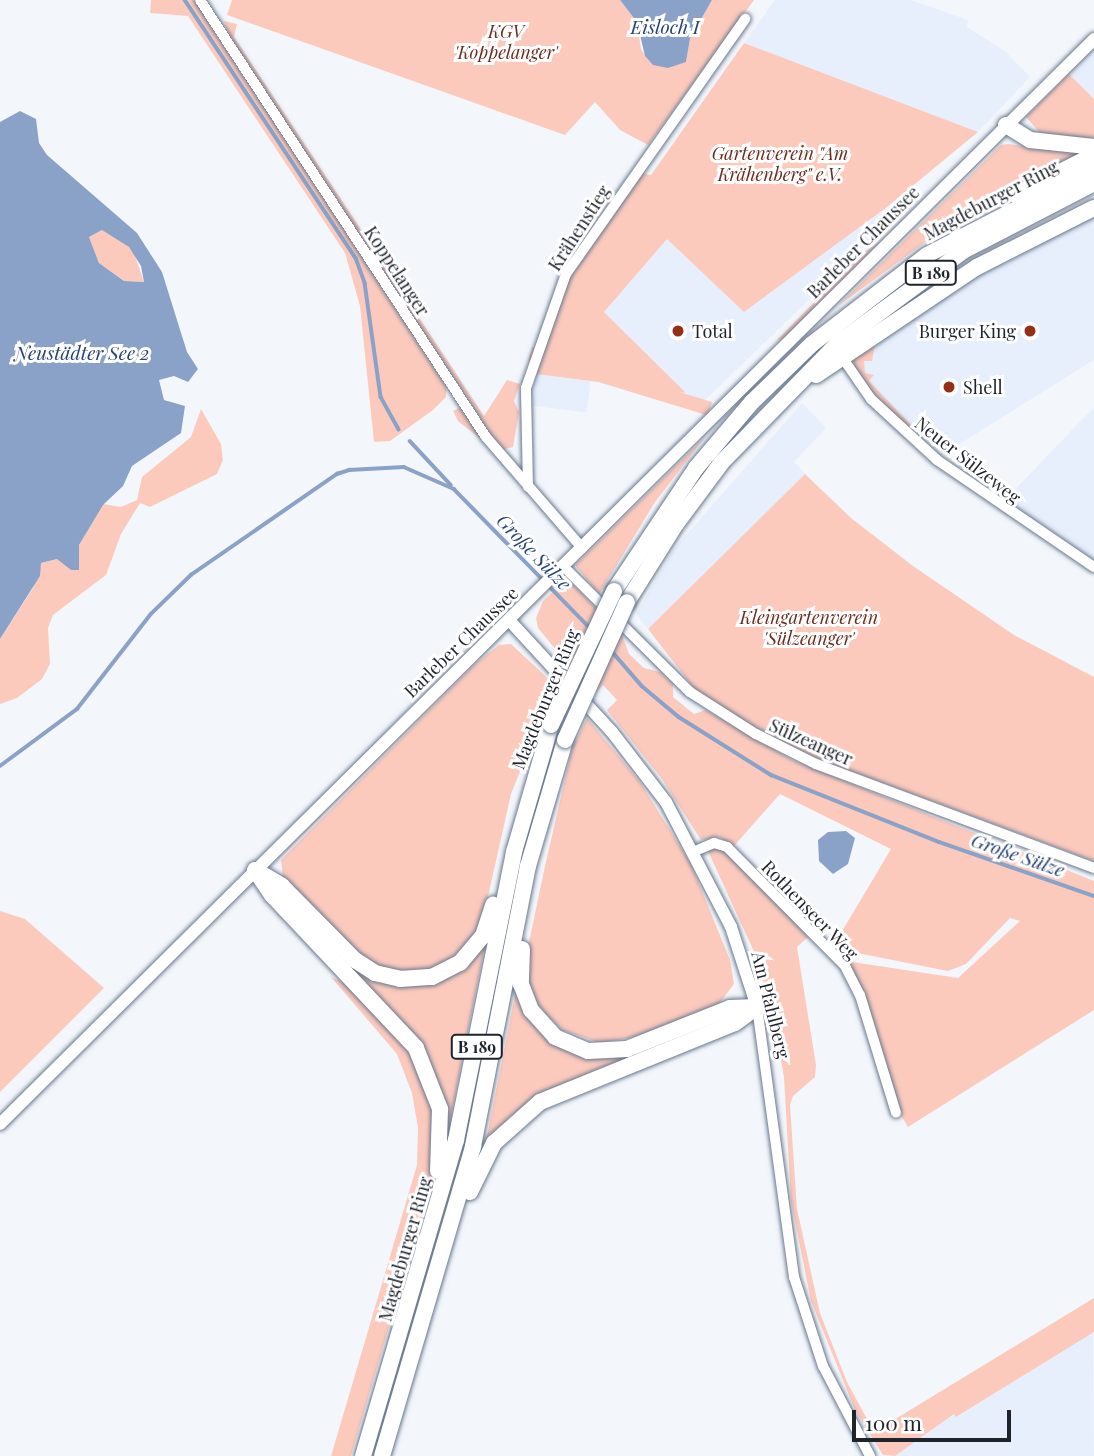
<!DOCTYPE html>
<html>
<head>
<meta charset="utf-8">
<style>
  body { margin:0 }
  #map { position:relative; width:1094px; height:1456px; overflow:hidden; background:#f3f7fc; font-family:"Playfair Display",serif }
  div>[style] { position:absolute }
  .built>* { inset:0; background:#e7effc; transform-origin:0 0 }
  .green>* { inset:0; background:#fccabd; transform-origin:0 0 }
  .water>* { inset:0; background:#8ba2c8 }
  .stream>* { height:3.5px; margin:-1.75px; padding:0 1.75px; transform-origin:1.75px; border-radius:1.75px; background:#8ba2c8 }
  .roads { filter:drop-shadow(0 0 2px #69778d) drop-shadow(0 0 2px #69778d) }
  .minor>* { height:10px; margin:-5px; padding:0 5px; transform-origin:5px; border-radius:5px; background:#fff }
  .tertiary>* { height:12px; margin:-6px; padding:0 6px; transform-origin:6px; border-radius:6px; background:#fff }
  .trunk>* { height:16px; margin:-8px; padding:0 8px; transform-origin:8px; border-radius:8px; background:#fff }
  .bridges { filter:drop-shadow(0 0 2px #69778d) drop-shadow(0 0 2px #69778d) }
  .trunk-bridge>* { height:16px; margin:-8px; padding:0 8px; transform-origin:8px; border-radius:8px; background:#fff }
  .dots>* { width:19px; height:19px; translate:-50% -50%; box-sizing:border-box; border:4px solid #fff; border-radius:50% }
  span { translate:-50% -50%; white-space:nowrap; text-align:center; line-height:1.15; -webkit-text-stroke:6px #fff; paint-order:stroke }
  .shield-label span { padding:2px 5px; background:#fff; border:2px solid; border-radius:5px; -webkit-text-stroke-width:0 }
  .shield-label { font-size:16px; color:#1e232c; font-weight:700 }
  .park-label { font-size:18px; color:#6b2d1f; font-style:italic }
  .street-label { font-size:18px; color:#1e232c }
  .poi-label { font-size:18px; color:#1e232c }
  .left { translate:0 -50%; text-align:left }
  .right { translate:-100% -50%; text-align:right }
  .water-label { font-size:19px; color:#274476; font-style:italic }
  .scale { position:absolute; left:852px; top:1410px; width:159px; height:32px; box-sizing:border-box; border:4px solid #1e232c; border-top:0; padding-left:9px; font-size:21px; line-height:24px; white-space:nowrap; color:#1e232c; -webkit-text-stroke:5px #fff; paint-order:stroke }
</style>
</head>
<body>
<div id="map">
  <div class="built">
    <i style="clip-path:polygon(775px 0,911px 0,968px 20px,967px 27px,1006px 52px,1030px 77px,978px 132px,744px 43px)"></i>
    <i style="clip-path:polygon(1094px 50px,1094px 99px,1069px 74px)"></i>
    <i style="clip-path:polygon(887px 207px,899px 213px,699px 406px,604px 312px,667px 238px,744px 312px)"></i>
    <i style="clip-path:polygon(1094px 214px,1094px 360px,940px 456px,864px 383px,857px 354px,953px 290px)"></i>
    <i style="left:536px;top:374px;width:55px;height:32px;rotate:7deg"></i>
    <i style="clip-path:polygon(802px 403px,826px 428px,794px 462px,805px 474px,648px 629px,636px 614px,673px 550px)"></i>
    <i style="clip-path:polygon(1094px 407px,1094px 560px,1003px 502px)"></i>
    <i style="clip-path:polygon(1093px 1330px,1094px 1456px,895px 1456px,954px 1414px,957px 1417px)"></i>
  </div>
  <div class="green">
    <i style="clip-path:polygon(151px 0,196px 0,447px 381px,446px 397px,433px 410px,390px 441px,374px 442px,360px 306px,345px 253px,188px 16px,150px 13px)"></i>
    <i style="clip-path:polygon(232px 0,620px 0,637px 22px,641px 49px,649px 61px,686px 62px,690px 39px,712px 0,754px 0,648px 145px,620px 130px,595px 102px,565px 135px,227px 15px)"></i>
    <i style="clip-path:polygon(224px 21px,237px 24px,234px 37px,484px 416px,507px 380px,520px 384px,514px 401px,519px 412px,513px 447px,501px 450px,229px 37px)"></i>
    <i style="clip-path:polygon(744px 43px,978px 132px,887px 207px,744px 312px,667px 239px,604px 312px,686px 393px,536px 374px,569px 278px,642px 173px,651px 175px)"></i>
    <i style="clip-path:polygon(1069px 74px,1094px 99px,1094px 138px,1060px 139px,1039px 132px,1026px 117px)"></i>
    <i style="clip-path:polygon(1008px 144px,1085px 153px,939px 232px,838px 306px,1001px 145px)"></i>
    <i style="clip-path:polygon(102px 230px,122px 239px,134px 253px,144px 282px,124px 281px,99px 263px,89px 237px)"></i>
    <i style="clip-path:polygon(880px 242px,783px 339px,777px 340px,863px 253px)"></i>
    <i style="clip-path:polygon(875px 345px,872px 361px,864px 361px,865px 373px,874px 375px,869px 381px,913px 427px,920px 422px,918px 430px,912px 431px,873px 395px,854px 367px,854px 356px)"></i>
    <i style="left:712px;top:402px;width:14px;height:188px;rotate:107deg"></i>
    <i style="clip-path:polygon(461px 407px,482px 440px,458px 421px,453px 411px)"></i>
    <i style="clip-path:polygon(201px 409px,221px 444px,223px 460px,217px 474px,150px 507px,140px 503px,121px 534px,106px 575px,53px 615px,48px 628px,50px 664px,42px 679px,17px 698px,0 704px,0 639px,33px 588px,41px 563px,57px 559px,79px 570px,79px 545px,103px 504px,121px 507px,137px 500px,142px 477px,191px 437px)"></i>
    <i style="clip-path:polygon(705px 437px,655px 502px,599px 594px,575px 565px)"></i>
    <i style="clip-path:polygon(805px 474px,851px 518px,913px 566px,1014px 635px,1094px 677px,1094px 861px,805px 754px,714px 704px,693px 687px,648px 629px)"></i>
    <i style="clip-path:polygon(567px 578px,623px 637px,629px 654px,644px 668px,660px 672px,673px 684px,673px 697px,694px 714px,706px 710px,792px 760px,1094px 881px,1094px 1010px,908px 1127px,892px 1100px,860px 986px,846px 961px,958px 978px,1020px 921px,1010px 918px,966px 964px,948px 971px,832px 948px,891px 849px,780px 794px,734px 846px,719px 837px,701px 840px,662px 779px,607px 710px,617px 700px,603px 685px,593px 695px,538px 628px,536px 618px,543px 601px)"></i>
    <i style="clip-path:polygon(511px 644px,555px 685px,511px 794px,485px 910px,476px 933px,449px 961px,424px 971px,384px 969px,361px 957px,283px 878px,281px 860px,475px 664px,499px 645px)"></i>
    <i style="clip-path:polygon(587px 718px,640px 782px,691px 864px,730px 960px,734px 984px,719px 1004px,640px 1036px,600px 1043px,562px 1030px,536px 1004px,528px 985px,528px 947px,545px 866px,572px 749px)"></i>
    <i style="clip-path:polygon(714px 848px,723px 850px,748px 873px,808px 937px,797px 947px,816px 1065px,815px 1077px,793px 1096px,790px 1105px,797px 1209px,820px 1313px,847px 1382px,874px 1432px,1094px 1298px,1094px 1332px,956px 1417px,954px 1414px,895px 1456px,883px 1455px,855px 1410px,811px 1301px,791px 1201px,784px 1077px,772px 1012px,756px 956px,708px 851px)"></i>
    <i style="clip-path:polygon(0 911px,25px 919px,104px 988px,0 1092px)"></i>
    <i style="clip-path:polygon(326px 941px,401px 984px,485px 945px,448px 1132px,435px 1074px)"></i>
    <i style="clip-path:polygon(331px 977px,356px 988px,413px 1050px,436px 1109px,434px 1174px,351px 1456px,331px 1456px,417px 1165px,418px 1128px,412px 1093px,397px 1054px)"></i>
    <i style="clip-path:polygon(516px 990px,579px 1054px,726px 1020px,584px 1076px,485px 1146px)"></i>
  </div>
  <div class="water">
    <i style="clip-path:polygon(620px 0,712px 0,690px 39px,686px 62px,668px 68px,653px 65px,645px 56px,637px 22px)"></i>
    <i style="clip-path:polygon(evenodd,20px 111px,36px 119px,39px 143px,47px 155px,137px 233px,162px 272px,187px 352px,198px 369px,188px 382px,174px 376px,159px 380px,164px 400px,185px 406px,181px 433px,132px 466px,123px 486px,103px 505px,79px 545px,79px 570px,71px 570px,57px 559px,41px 563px,40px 576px,0 639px,0 122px,20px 111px,102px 230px,129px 247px,141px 266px,144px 282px,124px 281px,99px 263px,89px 237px,102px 230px)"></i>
    <i style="clip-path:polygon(846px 831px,855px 838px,848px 864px,833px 874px,819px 861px,818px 840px,828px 832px)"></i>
  </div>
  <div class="stream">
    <i style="left:185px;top:0;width:310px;rotate:56.5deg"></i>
    <i style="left:356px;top:258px;width:27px;rotate:70deg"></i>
    <i style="left:365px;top:283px;width:115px;rotate:82deg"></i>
    <i style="left:381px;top:397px;width:37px;rotate:61deg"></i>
    <i style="left:410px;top:441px;width:60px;rotate:47deg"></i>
    <i style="left:610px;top:649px;width:49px;rotate:49.1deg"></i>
    <i style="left:642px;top:686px;width:48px;rotate:40deg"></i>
    <i style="left:679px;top:717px;width:109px;rotate:32.2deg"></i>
    <i style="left:771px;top:775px;width:181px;rotate:21.7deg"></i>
    <i style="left:939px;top:842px;width:164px;rotate:19.2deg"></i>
    <i style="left:0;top:766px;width:96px;rotate:-36.5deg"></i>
    <i style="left:77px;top:709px;width:120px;rotate:-52.1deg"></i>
    <i style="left:151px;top:614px;width:56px;rotate:-44.3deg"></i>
    <i style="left:191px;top:575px;width:178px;rotate:-34.7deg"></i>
    <i style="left:337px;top:474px;width:13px;rotate:-18deg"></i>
    <i style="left:349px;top:470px;width:55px;rotate:-3.1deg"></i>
    <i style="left:404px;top:467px;width:55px;rotate:23.7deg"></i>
    <i style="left:454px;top:489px;width:194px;rotate:45.6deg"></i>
  </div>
  <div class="roads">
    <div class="minor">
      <i style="left:200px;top:0;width:522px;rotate:56.8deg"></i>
      <i style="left:486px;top:437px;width:147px;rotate:49.1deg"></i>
      <i style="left:842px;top:357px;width:51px;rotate:55.4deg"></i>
      <i style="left:871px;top:399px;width:90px;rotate:42.7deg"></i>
      <i style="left:937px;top:460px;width:190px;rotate:34.3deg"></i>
      <i style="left:528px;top:487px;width:99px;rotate:-91.2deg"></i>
      <i style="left:526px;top:388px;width:121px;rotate:-70.7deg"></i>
      <i style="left:566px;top:274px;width:312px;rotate:-54.9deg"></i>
      <i style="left:563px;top:566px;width:179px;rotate:44.8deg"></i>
      <i style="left:690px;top:692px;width:78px;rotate:32.5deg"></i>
      <i style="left:756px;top:734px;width:67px;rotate:26.6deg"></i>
      <i style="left:816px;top:764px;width:297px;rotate:20.5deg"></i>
      <i style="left:695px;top:851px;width:21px;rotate:-23deg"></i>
      <i style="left:714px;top:843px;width:14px;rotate:17deg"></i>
      <i style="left:727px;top:847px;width:168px;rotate:45.2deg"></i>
      <i style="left:845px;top:966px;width:33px;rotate:63deg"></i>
      <i style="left:860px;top:995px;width:123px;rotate:73deg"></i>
      <i style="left:757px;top:1007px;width:273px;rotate:82.2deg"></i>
      <i style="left:794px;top:1277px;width:94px;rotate:72deg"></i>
      <i style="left:823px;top:1366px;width:102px;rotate:62.4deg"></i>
    </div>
    <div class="tertiary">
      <i style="left:509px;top:620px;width:152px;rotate:47.4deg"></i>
      <i style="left:612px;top:732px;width:88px;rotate:52.4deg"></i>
      <i style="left:666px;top:802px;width:141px;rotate:62.5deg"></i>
      <i style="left:731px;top:927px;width:84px;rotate:72deg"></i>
      <i style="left:0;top:1124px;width:1541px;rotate:-44.76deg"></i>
    </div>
    <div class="trunk">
      <i style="left:1006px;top:125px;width:28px;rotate:32deg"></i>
      <i style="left:1030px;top:140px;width:64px;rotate:6.2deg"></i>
      <i style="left:1015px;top:195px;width:89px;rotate:-26.9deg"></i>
      <i style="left:816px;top:375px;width:194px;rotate:-33.9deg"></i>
      <i style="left:977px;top:267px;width:131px;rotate:-26.8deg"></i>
      <i style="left:614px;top:591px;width:148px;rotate:-56.3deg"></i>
      <i style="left:696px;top:468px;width:87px;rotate:-49.7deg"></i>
      <i style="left:752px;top:402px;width:83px;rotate:-44deg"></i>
      <i style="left:812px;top:344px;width:145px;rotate:-37.7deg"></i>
      <i style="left:927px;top:255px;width:188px;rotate:-27.2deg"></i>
      <i style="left:627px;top:602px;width:92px;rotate:-57.9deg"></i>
      <i style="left:676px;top:524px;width:77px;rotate:-53.4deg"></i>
      <i style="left:722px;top:462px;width:165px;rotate:-45.7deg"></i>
      <i style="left:837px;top:344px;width:157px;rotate:-36.4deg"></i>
      <i style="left:963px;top:251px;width:148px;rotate:-27.4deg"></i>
      <i style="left:255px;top:870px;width:30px;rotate:56deg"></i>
      <i style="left:272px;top:895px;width:210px;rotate:46.7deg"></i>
      <i style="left:416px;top:1048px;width:66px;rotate:68.5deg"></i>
      <i style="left:440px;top:1109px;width:62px;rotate:91.8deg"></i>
      <i style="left:259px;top:872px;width:27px;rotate:31deg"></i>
      <i style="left:282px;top:886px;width:104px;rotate:45.4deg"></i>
      <i style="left:355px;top:960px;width:24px;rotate:33deg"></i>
      <i style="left:375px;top:973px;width:26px;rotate:13deg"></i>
      <i style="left:400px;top:979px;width:32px;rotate:-4deg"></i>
      <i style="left:432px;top:977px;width:31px;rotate:-27deg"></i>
      <i style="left:460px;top:963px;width:35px;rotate:-50deg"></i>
      <i style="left:483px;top:936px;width:33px;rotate:-72deg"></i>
      <i style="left:522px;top:949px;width:35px;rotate:92deg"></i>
      <i style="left:521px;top:984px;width:28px;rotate:69deg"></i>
      <i style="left:531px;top:1010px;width:36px;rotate:48deg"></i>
      <i style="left:555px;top:1037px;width:36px;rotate:23deg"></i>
      <i style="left:588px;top:1051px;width:39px;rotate:-3deg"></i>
      <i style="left:627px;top:1049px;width:111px;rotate:-21.7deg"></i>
      <i style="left:730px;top:1008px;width:27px;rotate:-2deg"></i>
      <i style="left:470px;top:1192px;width:55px;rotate:-63.9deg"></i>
      <i style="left:494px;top:1143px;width:62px;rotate:-41.7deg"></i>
      <i style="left:540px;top:1102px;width:210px;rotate:-22.1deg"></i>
      <i style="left:735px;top:1023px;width:27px;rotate:-36deg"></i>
      <i style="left:363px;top:1456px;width:329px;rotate:-73.6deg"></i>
      <i style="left:456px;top:1140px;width:294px;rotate:-78.6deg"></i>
      <i style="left:514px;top:852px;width:132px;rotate:-73.8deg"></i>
      <i style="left:382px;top:1456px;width:323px;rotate:-73.6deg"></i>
      <i style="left:473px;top:1146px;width:285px;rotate:-78.9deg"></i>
      <i style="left:528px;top:866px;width:131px;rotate:-73.6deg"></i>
    </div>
  </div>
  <div class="bridges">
    <div class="trunk-bridge">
      <i style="left:551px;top:725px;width:148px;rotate:-64.8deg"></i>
      <i style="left:565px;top:740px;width:151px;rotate:-65.8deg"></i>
    </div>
  </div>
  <div class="dots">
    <i style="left:678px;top:331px;background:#972f16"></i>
    <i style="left:1030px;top:331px;background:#972f16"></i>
    <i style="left:949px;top:387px;background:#972f16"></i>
  </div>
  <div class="shield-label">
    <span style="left:931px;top:273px">B 189</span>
    <span style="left:477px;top:1047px">B 189</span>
  </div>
  <div class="park-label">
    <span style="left:506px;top:42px">KGV<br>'Koppelanger'</span>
    <span style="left:780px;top:164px">Gartenverein "Am<br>Krähenberg" e.V.</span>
    <span style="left:809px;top:628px">Kleingartenverein<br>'Sülzeanger'</span>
  </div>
  <div class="street-label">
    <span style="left:991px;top:200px;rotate:-28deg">Magdeburger Ring</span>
    <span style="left:579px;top:228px;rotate:-57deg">Krähenstieg</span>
    <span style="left:863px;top:242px;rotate:-45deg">Barleber Chaussee</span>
    <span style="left:397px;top:271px;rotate:57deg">Koppelanger</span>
    <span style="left:968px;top:460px;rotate:38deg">Neuer Sülzeweg</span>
    <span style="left:461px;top:642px;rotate:-44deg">Barleber Chaussee</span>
    <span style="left:545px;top:699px;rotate:-68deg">Magdeburger Ring</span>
    <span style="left:811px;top:742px;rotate:24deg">Sülzeanger</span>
    <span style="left:810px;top:910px;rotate:46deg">Rothenseer Weg</span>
    <span style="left:771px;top:1005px;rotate:76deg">Am Pfahlberg</span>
    <span style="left:405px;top:1249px;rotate:-74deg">Magdeburger Ring</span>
  </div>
  <div class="poi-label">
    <span class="left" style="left:692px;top:331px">Total</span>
    <span class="right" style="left:1016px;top:331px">Burger King</span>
    <span class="left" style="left:963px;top:387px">Shell</span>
  </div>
  <div class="water-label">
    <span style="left:665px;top:27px">Eisloch I</span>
    <span style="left:82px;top:353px">Neustädter See 2</span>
    <span style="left:534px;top:552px;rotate:46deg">Große Sülze</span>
    <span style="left:1018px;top:855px;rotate:19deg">Große Sülze</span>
  </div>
  <div class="scale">100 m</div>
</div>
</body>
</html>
